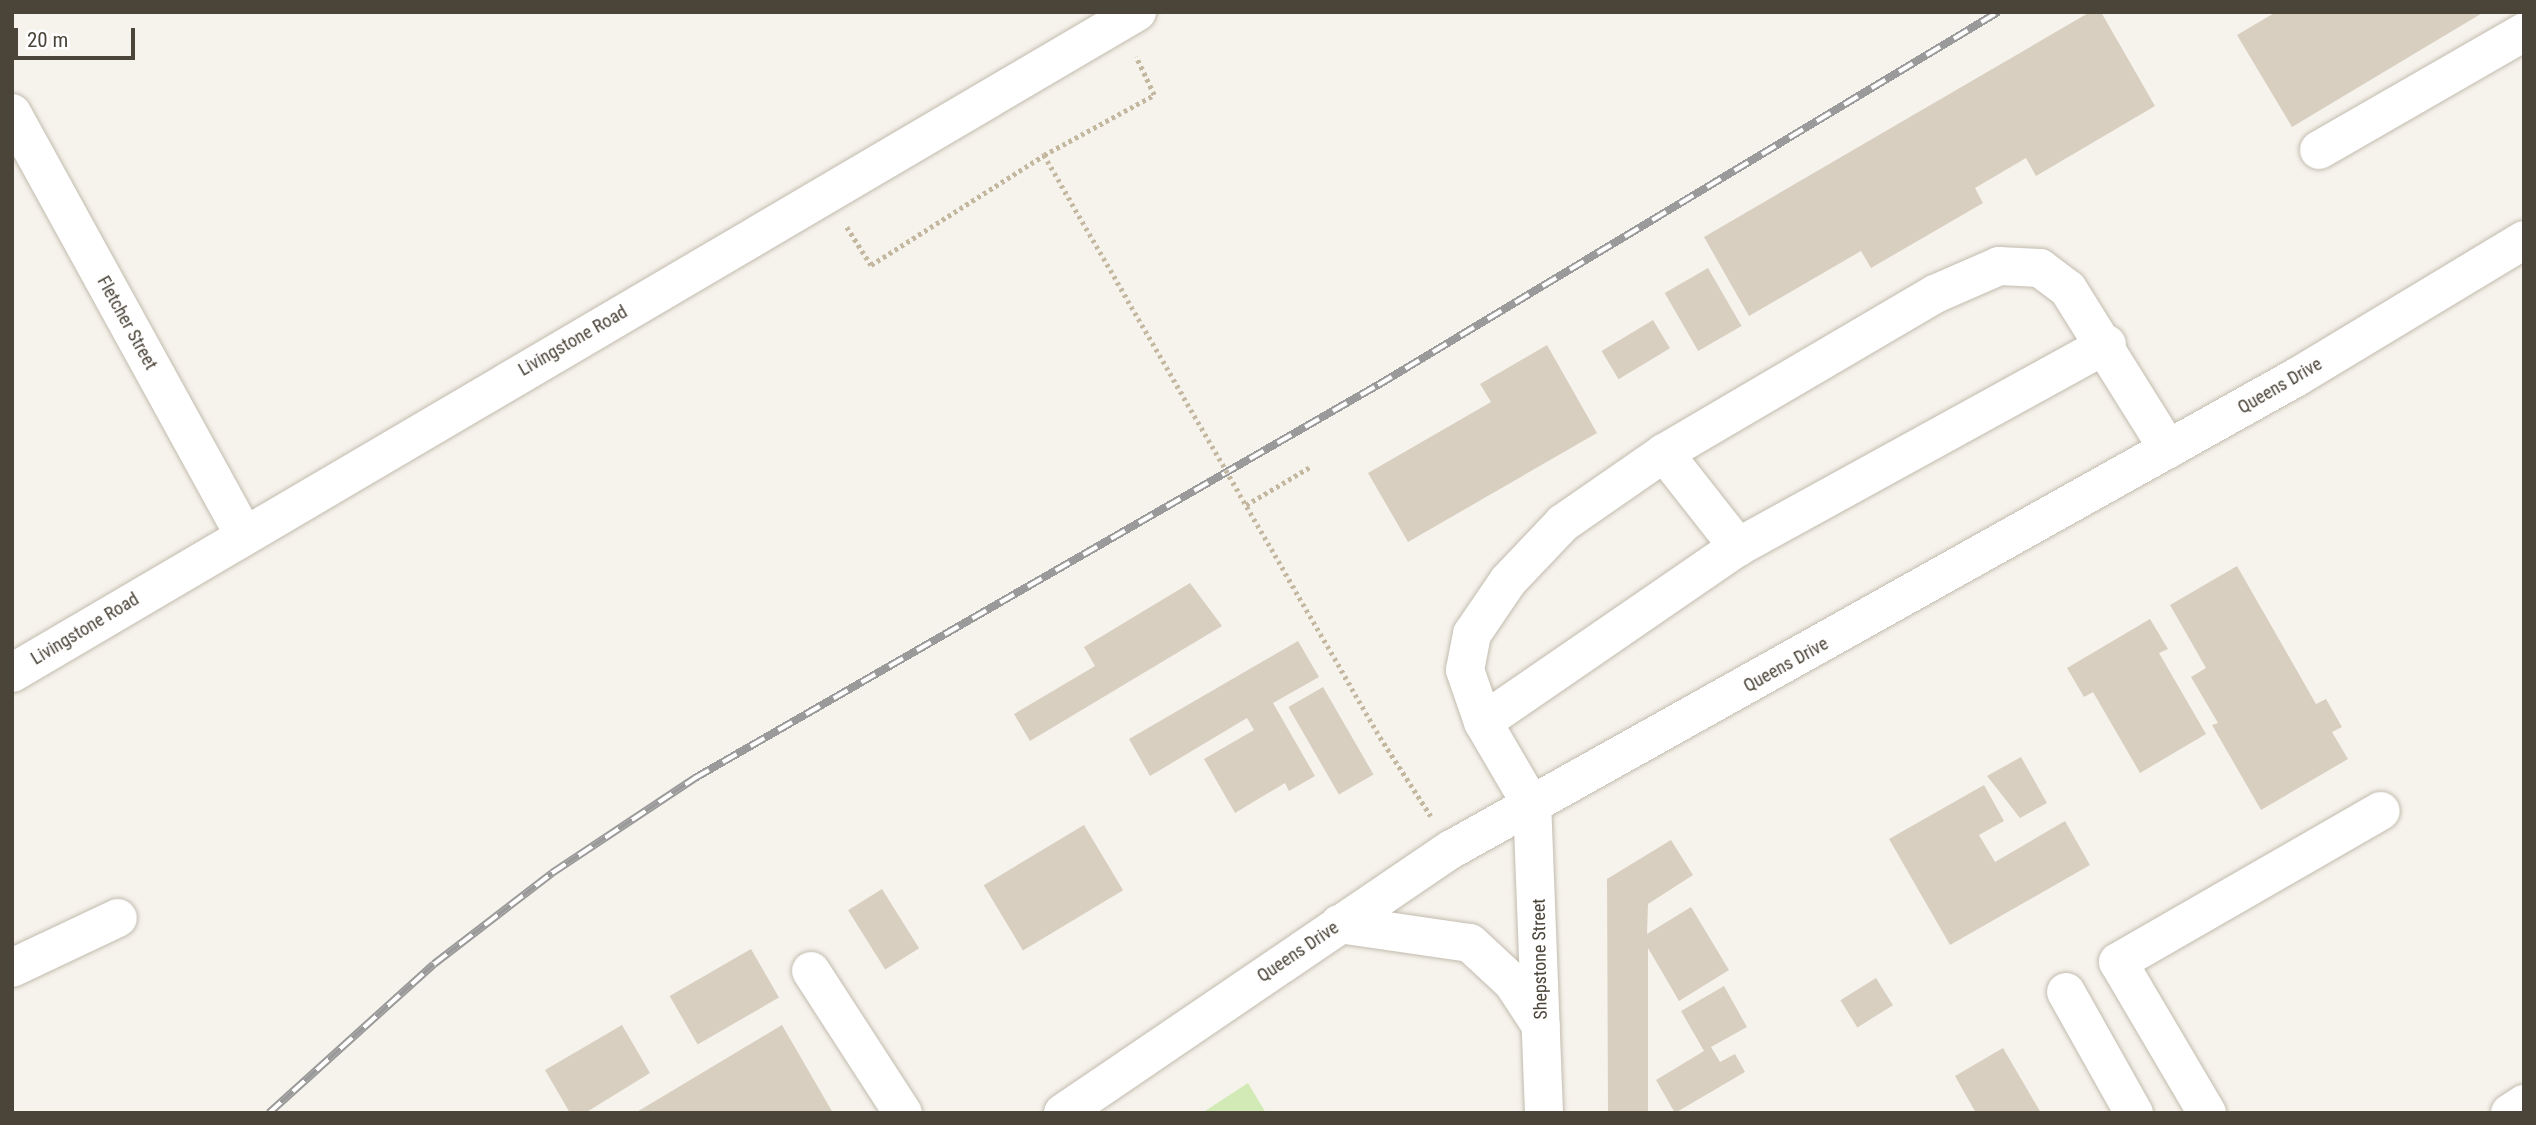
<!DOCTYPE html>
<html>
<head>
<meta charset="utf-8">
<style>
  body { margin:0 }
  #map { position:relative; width:2536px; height:1125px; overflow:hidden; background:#f6f3ec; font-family:"Roboto Condensed",sans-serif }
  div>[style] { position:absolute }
  .green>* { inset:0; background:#d2eab5 }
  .building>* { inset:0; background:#d8cfc1; transform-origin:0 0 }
  .path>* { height:4.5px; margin-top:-2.25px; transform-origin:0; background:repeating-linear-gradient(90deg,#c4b79f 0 3.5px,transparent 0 7px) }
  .roads { filter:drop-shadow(0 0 2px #c2bbae) drop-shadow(0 0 2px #c2bbae) }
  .minor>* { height:38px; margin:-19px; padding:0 19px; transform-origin:19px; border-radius:19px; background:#fff }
  .rail>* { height:8px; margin-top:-4px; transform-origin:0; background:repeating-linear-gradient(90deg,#fff 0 16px,#9a9a9a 0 32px); box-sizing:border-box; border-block:2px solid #9a9a9a }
  .path-bridge>* { height:4.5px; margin-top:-2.25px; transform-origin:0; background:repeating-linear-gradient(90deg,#c4b79f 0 3.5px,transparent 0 7px) }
  span { translate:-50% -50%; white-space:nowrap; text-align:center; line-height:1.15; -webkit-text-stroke:5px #fff; paint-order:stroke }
  .street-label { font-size:18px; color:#4b4439 }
  .frame { position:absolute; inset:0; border:14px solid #4b4439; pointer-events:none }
  .scale { position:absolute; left:14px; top:28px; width:121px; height:32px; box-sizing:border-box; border:4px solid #4b4439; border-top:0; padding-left:9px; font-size:21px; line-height:24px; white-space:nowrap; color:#4b4439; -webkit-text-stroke:5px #fff; paint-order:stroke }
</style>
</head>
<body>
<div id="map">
  <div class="green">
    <i style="clip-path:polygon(1248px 1083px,1266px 1113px,1202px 1113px)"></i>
  </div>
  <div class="building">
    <i style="clip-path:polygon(2090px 12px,2101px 12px,2155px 106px,2036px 176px,2026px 158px,1975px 188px,1983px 203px,1871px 268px,1861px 251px,1749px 316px,1704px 237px)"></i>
    <i style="clip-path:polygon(2276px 12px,2484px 12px,2292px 127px,2237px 35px)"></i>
    <i style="left:1708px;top:268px;width:67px;height:50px;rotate:60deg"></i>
    <i style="left:1653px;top:320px;width:33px;height:60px;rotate:59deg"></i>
    <i style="clip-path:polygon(1547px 345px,1597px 433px,1408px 542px,1368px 473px,1491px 402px,1480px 384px)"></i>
    <i style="clip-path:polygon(2237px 566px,2316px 704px,2326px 699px,2342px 727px,2332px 732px,2348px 759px,2261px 810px,2212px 725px,2218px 723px,2191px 677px,2206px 668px,2170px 605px)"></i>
    <i style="clip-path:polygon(1190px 583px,1222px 626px,1030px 741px,1014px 714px,1095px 666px,1084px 647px)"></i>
    <i style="clip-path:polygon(2150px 619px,2168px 649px,2159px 653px,2206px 734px,2140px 773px,2093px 692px,2084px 697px,2067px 668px)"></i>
    <i style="clip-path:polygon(1298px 641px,1319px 677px,1273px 703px,1315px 776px,1289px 791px,1285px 783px,1235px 813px,1204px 759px,1254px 730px,1247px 718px,1150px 776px,1129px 739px)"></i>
    <i style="left:1323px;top:687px;width:101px;height:40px;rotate:60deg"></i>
    <i style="clip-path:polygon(2021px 757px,2047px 803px,2020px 818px,1987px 776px)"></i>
    <i style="clip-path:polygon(1984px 785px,2004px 821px,1979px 835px,1995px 862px,2065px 821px,2090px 865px,1950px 945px,1889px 839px)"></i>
    <i style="left:1084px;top:825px;width:76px;height:117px;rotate:59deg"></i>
    <i style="clip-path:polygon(1671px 840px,1693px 875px,1648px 904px,1647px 934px,1691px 907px,1729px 970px,1679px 1001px,1648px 948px,1648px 1113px,1608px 1113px,1607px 879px)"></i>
    <i style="left:882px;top:889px;width:70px;height:40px;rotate:58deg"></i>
    <i style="left:751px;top:949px;width:56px;height:94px;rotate:60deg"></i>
    <i style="left:1876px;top:978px;width:32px;height:42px;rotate:58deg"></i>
    <i style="clip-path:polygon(1724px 986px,1747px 1027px,1711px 1047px,1720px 1062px,1735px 1054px,1745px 1072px,1675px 1113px,1656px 1080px,1704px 1051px,1681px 1011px)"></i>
    <i style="clip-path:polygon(622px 1025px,650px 1073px,585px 1113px,570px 1113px,545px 1070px)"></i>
    <i style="clip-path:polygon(782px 1025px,833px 1113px,635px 1113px)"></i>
    <i style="clip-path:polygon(2003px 1048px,2041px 1113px,1976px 1113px,1955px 1076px)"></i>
  </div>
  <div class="path">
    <i style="left:847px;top:227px;width:45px;rotate:57.7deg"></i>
    <i style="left:871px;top:265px;width:205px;rotate:-32.4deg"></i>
    <i style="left:1044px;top:155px;width:125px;rotate:-28.6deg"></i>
    <i style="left:1154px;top:95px;width:42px;rotate:-115.3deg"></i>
    <i style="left:1246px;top:505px;width:74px;rotate:-30.7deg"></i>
    <i style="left:1380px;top:737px;width:94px;rotate:57.2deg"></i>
  </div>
  <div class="roads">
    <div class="minor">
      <i style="left:12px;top:113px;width:479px;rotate:61.2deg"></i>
      <i style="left:2319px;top:150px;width:237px;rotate:-29.9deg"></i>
      <i style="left:1664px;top:453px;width:120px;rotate:51.8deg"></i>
      <i style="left:12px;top:673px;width:1305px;rotate:-30.44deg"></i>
      <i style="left:1483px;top:722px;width:309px;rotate:-34.5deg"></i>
      <i style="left:1738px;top:547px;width:421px;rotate:-28.8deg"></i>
      <i style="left:1339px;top:924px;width:132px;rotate:8.3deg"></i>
      <i style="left:1470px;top:943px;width:59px;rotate:42.9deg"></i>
      <i style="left:1513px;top:983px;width:51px;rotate:56.9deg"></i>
      <i style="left:12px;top:968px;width:117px;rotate:-25.3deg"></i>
      <i style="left:811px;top:971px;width:169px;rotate:57.1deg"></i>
      <i style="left:2066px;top:992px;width:139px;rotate:60.7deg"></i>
      <i style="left:1063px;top:1113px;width:470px;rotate:-34.2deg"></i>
      <i style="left:1452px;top:849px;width:968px;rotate:-29.19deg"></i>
      <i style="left:2297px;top:377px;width:265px;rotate:-31.1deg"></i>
      <i style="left:1544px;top:1113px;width:307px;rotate:-92.2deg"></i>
      <i style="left:1532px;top:806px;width:97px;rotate:-120.3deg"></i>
      <i style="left:1483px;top:722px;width:55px;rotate:-109.1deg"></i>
      <i style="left:1465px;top:670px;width:37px;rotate:-79deg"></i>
      <i style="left:1472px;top:634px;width:64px;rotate:-55.8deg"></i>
      <i style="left:1508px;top:581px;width:80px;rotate:-46.5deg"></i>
      <i style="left:1563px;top:523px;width:123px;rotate:-34.7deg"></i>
      <i style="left:1664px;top:453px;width:314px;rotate:-30.4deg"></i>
      <i style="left:1935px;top:294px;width:70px;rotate:-23.6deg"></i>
      <i style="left:1999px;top:266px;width:41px;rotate:2.8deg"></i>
      <i style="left:2040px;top:268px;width:35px;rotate:37deg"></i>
      <i style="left:2068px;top:289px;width:189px;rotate:58deg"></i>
      <i style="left:2207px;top:1113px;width:175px;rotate:-120.5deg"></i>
      <i style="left:2118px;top:962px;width:303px;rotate:-29.9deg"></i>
      <i style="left:2510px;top:1113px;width:17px;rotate:-33deg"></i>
    </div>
  </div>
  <div class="rail">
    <i style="left:269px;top:1113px;width:222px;rotate:-42.1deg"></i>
    <i style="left:434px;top:964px;width:149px;rotate:-37.6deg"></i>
    <i style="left:552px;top:873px;width:172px;rotate:-33.6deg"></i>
    <i style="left:695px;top:778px;width:788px;rotate:-29.92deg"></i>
    <i style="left:1378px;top:385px;width:724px;rotate:-31.03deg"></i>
  </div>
  <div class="path-bridge">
    <i style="left:1044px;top:155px;width:672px;rotate:60deg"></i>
  </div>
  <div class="street-label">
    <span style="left:127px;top:323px;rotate:61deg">Fletcher Street</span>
    <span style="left:573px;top:341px;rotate:-30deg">Livingstone Road</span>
    <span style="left:2280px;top:386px;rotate:-30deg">Queens Drive</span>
    <span style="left:85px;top:629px;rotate:-31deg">Livingstone Road</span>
    <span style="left:1786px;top:665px;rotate:-29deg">Queens Drive</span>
    <span style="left:1298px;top:952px;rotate:-34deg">Queens Drive</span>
    <span style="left:1540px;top:959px;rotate:-91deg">Shepstone Street</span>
  </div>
  <div class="frame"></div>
  <div class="scale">20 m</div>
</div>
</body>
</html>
